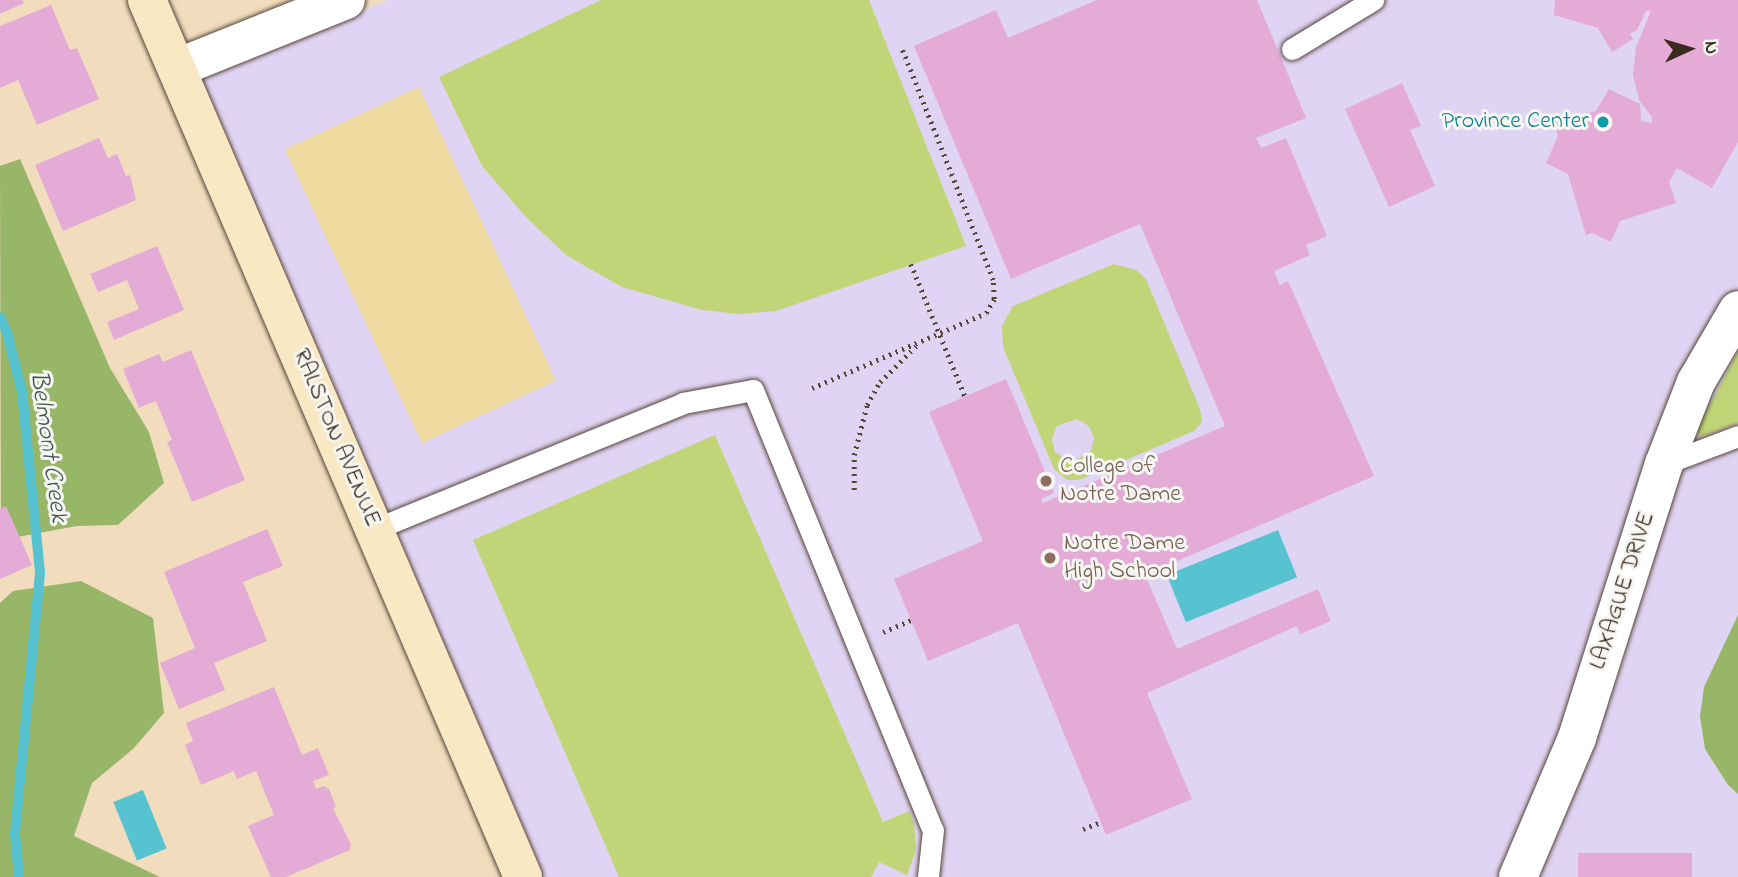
<!DOCTYPE html>
<html>
<head>
<meta charset="utf-8">
<style>
  body { margin:0 }
  #map { position:relative; width:1738px; height:877px; overflow:hidden; background:#f1ddbe; font-family:"Indie Flower",sans-serif }
  div>[style] { position:absolute }
  .built>* { inset:0; background:#e0d4f4 }
  .green>* { inset:0; background:#c1d578 }
  .forest>* { inset:0; background:#98b668 }
  .sand>* { inset:0; background:#eeda9e; transform-origin:0 0 }
  .water>* { inset:0; background:#57c3d0; transform-origin:0 0 }
  .stream>* { height:10px; margin:-5px; padding:0 5px; transform-origin:5px; border-radius:5px; background:#57c3d0 }
  .building>* { inset:0; background:#e3abd5; transform-origin:0 0 }
  .path>* { height:4.5px; margin-top:-2.25px; transform-origin:0; background:repeating-linear-gradient(90deg,#564536 0 2px,transparent 0 7px) }
  .roads { filter:drop-shadow(0 0 2px #564536) drop-shadow(0 0 2px #564536) }
  .service>* { height:21px; margin:-10.5px; padding:0 10.5px; transform-origin:10.5px; border-radius:10.5px; background:#fff }
  .minor>* { height:38px; margin:-19px; padding:0 19px; transform-origin:19px; border-radius:19px; background:#fff }
  .secondary>* { height:38px; margin:-19px; padding:0 19px; transform-origin:19px; border-radius:19px; background:#f8e8c3 }
  .dots>* { width:19px; height:19px; translate:-50% -50%; box-sizing:border-box; border:4px solid #f6f6f2; border-radius:50% }
  span { translate:-50% -50%; white-space:nowrap; text-align:center; line-height:1.15; -webkit-text-stroke:6px #f6f6f2; paint-order:stroke }
  .culture-label { font-size:24px; color:#0d838f }
  .right { translate:-100% -50%; text-align:right }
  .street-label { font-size:24px; color:#3b2a1e }
  .education-label { font-size:24px; color:#785e54 }
  .left { translate:0 -50%; text-align:left }
  .water-label { font-size:26px; color:#435853; font-style:italic }
  .north { position:absolute; left:1654px; top:14px; width:70px; height:70px; -webkit-text-stroke:5px #f6f6f2; paint-order:stroke; rotate:86deg; font-size:19px; font-weight:700; line-height:28px; text-align:center; color:#3b2a1e }
  .north::after { content:''; display:block; margin:auto; width:24px; height:32px; background:#3b2a1e; clip-path:polygon(50% 0,100% 100%,50% 72%,0 100%) }
</style>
</head>
<body>
<div id="map">
  <div class="built">
    <i style="clip-path:polygon(388px 0,1738px 0,1738px 877px,528px 877px,180px 85px)"></i>
  </div>
  <div class="green">
    <i style="clip-path:polygon(601px 0,869px 0,966px 246px,776px 311px,739px 314px,702px 310px,622px 287px,566px 255px,526px 217px,482px 166px,439px 77px)"></i>
    <i style="clip-path:polygon(evenodd,1114px 264px,1136px 270px,1146px 279px,1200px 409px,1202px 422px,1194px 431px,1079px 480px,1067px 480px,1054px 469px,1003px 347px,1002px 326px,1013px 306px,1114px 264px,1077px 419px,1089px 426px,1094px 439px,1090px 452px,1072px 462px,1055px 452px,1052px 439px,1057px 426px,1077px 419px)"></i>
    <i style="clip-path:polygon(1738px 352px,1738px 423px,1701px 437px,1697px 433px,1699px 425px)"></i>
    <i style="clip-path:polygon(715px 435px,883px 822px,909px 811px,914px 823px,916px 850px,907px 875px,879px 862px,871px 877px,619px 877px,473px 540px)"></i>
  </div>
  <div class="forest">
    <i style="clip-path:polygon(20px 159px,110px 368px,149px 432px,164px 483px,118px 525px,77px 526px,1px 540px,0 166px)"></i>
    <i style="clip-path:polygon(81px 581px,153px 618px,164px 713px,133px 749px,92px 783px,74px 836px,160px 877px,0 877px,0 603px,13px 591px)"></i>
    <i style="clip-path:polygon(1738px 615px,1738px 794px,1728px 785px,1705px 749px,1700px 717px,1704px 687px)"></i>
  </div>
  <div class="sand">
    <i style="left:419px;top:87px;width:324px;height:148px;rotate:65deg"></i>
  </div>
  <div class="water">
    <i style="left:1278px;top:530px;width:51px;height:120px;rotate:68deg"></i>
    <i style="left:143px;top:790px;width:63px;height:32px;rotate:68deg"></i>
  </div>
  <div class="stream">
    <i style="left:0;top:317px;width:17px;rotate:66deg"></i>
    <i style="left:7px;top:333px;width:61px;rotate:75.7deg"></i>
    <i style="left:22px;top:392px;width:182px;rotate:84.3deg"></i>
    <i style="left:40px;top:573px;width:262px;rotate:95.5deg"></i>
    <i style="left:15px;top:834px;width:43px;rotate:84.7deg"></i>
  </div>
  <div class="building">
    <i style="clip-path:polygon(0 0,22px 0,24px 3px,0 14px)"></i>
    <i style="clip-path:polygon(1097px 0,1257px 0,1306px 118px,1256px 138px,1261px 148px,1286px 138px,1327px 236px,1306px 245px,1310px 255px,1274px 271px,1280px 285px,1288px 281px,1374px 476px,1145px 575px,1177px 649px,1318px 589px,1331px 621px,1300px 634px,1297px 626px,1147px 693px,1192px 799px,1106px 835px,1018px 623px,928px 661px,894px 579px,983px 541px,929px 412px,1006px 379px,1054px 493px,1041px 499px,1043px 503px,1225px 426px,1140px 224px,1011px 279px,914px 46px,996px 10px,1008px 38px)"></i>
    <i style="clip-path:polygon(1555px 0,1738px 0,1738px 142px,1712px 188px,1677px 168px,1669px 182px,1676px 203px,1620px 221px,1611px 242px,1592px 233px,1586px 235px,1568px 174px,1546px 163px,1558px 136px,1554px 123px,1596px 111px,1609px 89px,1640px 104px,1641px 121px,1652px 123px,1652px 117px,1639px 100px,1633px 75px,1636px 47px,1651px 11px,1646px 11px,1637px 30px,1630px 34px,1633px 39px,1612px 52px,1598px 28px,1554px 15px)"></i>
    <i style="clip-path:polygon(51px 5px,70px 50px,77px 48px,99px 99px,37px 125px,18px 80px,0 88px,0 26px)"></i>
    <i style="clip-path:polygon(1402px 83px,1421px 126px,1410px 130px,1435px 186px,1389px 207px,1345px 109px)"></i>
    <i style="clip-path:polygon(99px 138px,108px 158px,117px 154px,126px 176px,130px 175px,136px 200px,63px 231px,35px 165px)"></i>
    <i style="clip-path:polygon(157px 246px,184px 310px,114px 340px,107px 322px,139px 309px,127px 280px,98px 292px,90px 274px)"></i>
    <i style="clip-path:polygon(191px 350px,245px 480px,192px 502px,167px 442px,172px 440px,156px 401px,139px 408px,123px 369px,159px 354px,163px 362px)"></i>
    <i style="clip-path:polygon(6px 506px,32px 565px,0 579px,0 509px)"></i>
    <i style="clip-path:polygon(267px 529px,283px 566px,243px 582px,267px 641px,214px 663px,225px 690px,179px 709px,160px 663px,195px 648px,164px 572px)"></i>
    <i style="clip-path:polygon(274px 687px,302px 755px,318px 748px,329px 775px,313px 781px,316px 789px,324px 786px,329px 789px,336px 807px,333px 808px,351px 844px,350px 850px,286px 877px,271px 877px,248px 826px,274px 815px,256px 771px,237px 779px,234px 771px,201px 785px,185px 745px,193px 741px,186px 723px)"></i>
    <i style="left:1692px;top:853px;width:24px;height:114px;rotate:90deg"></i>
  </div>
  <div class="path">
    <i style="left:911px;top:264px;width:143px;rotate:67.8deg"></i>
    <i style="left:812px;top:388px;width:189px;rotate:-23.3deg"></i>
    <i style="left:986px;top:313px;width:16px;rotate:-60deg"></i>
    <i style="left:994px;top:299px;width:19px;rotate:-93deg"></i>
    <i style="left:993px;top:280px;width:251px;rotate:-111.5deg"></i>
    <i style="left:854px;top:490px;width:35px;rotate:-90deg"></i>
    <i style="left:854px;top:455px;width:52px;rotate:-75.4deg"></i>
    <i style="left:867px;top:405px;width:26px;rotate:-61deg"></i>
    <i style="left:880px;top:382px;width:54px;rotate:-45deg"></i>
    <i style="left:883px;top:632px;width:30px;rotate:-23deg"></i>
    <i style="left:1083px;top:829px;width:19px;rotate:-21deg"></i>
  </div>
  <div class="roads">
    <div class="service">
      <i style="left:1292px;top:49px;width:95px;rotate:-31.2deg"></i>
      <i style="left:1664px;top:464px;width:79px;rotate:-20.7deg"></i>
      <i style="left:375px;top:529px;width:333px;rotate:-22.2deg"></i>
      <i style="left:683px;top:403px;width:71px;rotate:-10.5deg"></i>
      <i style="left:753px;top:390px;width:475px;rotate:67.8deg"></i>
      <i style="left:933px;top:830px;width:47px;rotate:96.1deg"></i>
    </div>
    <div class="minor">
      <i style="left:177px;top:68px;width:182px;rotate:-21.9deg"></i>
      <i style="left:1518px;top:877px;width:151px;rotate:-67deg"></i>
      <i style="left:1577px;top:738px;width:287px;rotate:-72.4deg"></i>
      <i style="left:1664px;top:464px;width:88px;rotate:-68.7deg"></i>
      <i style="left:1696px;top:382px;width:83px;rotate:-59.7deg"></i>
    </div>
    <div class="secondary">
      <i style="left:147px;top:0;width:954px;rotate:66.79deg"></i>
    </div>
  </div>
  <div class="dots">
    <i style="left:1603px;top:122px;background:#0f9aa8"></i>
    <i style="left:1046px;top:481px;background:#8d6e63"></i>
    <i style="left:1050px;top:558px;background:#8d6e63"></i>
  </div>
  <div class="culture-label">
    <span class="right" style="left:1589px;top:122px">Province Center</span>
  </div>
  <div class="street-label">
    <span style="left:336px;top:438px;rotate:67deg">RALSTON AVENUE</span>
    <span style="left:1623px;top:591px;rotate:-72deg">LAXAGUE DRIVE</span>
  </div>
  <div class="education-label">
    <span class="left" style="left:1060px;top:481px">College of<br>Notre Dame</span>
    <span class="left" style="left:1064px;top:558px">Notre Dame<br>High School</span>
  </div>
  <div class="water-label">
    <span style="left:47px;top:447px;rotate:82deg">Belmont Creek</span>
  </div>
  <div class="north">N</div>
</div>
</body>
</html>
